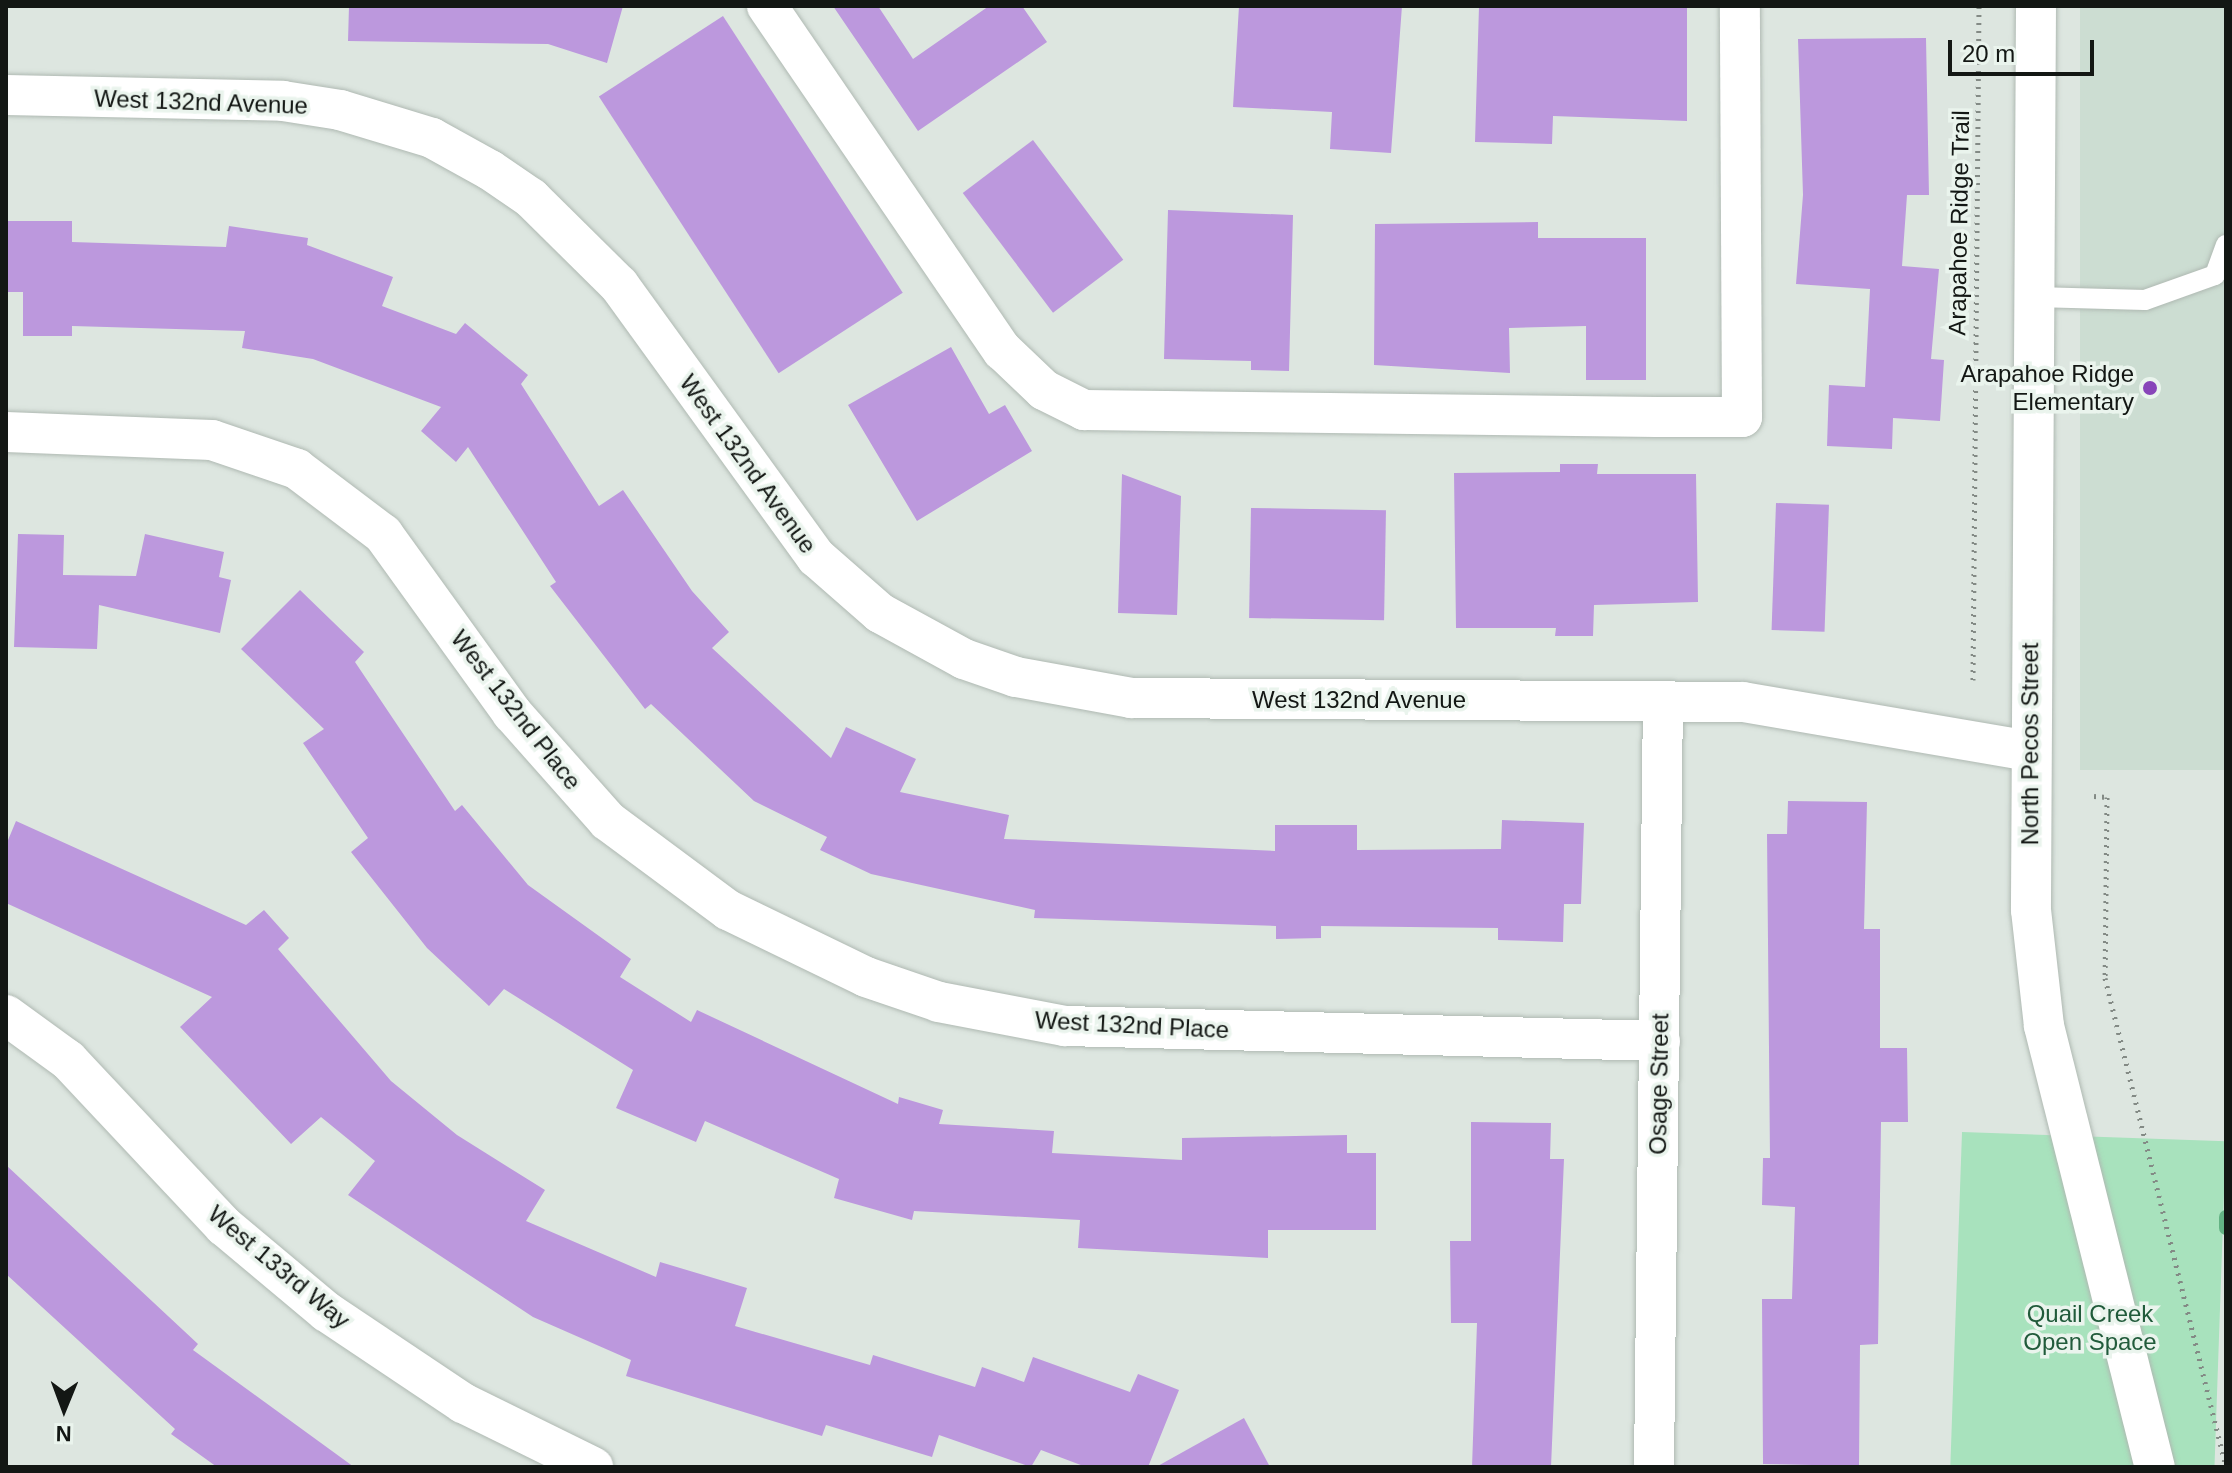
<!DOCTYPE html>
<html>
<head>
<meta charset="utf-8">
<style>
  body { margin:0 }
  #map { position:relative; width:2232px; height:1473px; overflow:hidden; background:#dde6e0; font-family:Helvetica,sans-serif }
  div>[style] { position:absolute }
  .built>* { inset:0; background:#ccddd2; transform-origin:0 0 }
  .green>* { inset:0; background:#a8e2bd; transform-origin:0 0 }
  .stream>* { height:14px; margin:-7px; padding:0 7px; transform-origin:7px; border-radius:7px; background:#64b384 }
  .building>* { inset:0; background:#bc98dd; transform-origin:0 0 }
  .path>* { height:5px; margin-top:-2.5px; transform-origin:0; background:repeating-linear-gradient(90deg,#838a85 0 2px,transparent 0 8px) }
  .roads { filter:drop-shadow(0 0 2px #afb9b2) drop-shadow(0 0 2px #afb9b2) }
  .lane>* { height:20px; margin:-10px; padding:0 10px; transform-origin:10px; border-radius:10px; background:#fff }
  .street>* { height:40px; margin:-20px; padding:0 20px; transform-origin:20px; border-radius:20px; background:#fff }
  .dots>* { width:22px; height:22px; translate:-50% -50%; box-sizing:border-box; border:4px solid #eaf4ed; border-radius:50% }
  span { translate:-50% -50%; white-space:nowrap; text-align:center; line-height:1.15; -webkit-text-stroke:7px #eaf4ed; paint-order:stroke }
  .street-label { font-size:24px; color:#131714 }
  .poi-label { font-size:24px; color:#131714 }
  .right { translate:-100% -50%; text-align:right }
  .park-label { font-size:24px; color:#215b3b }
  .frame { position:absolute; inset:0; border:8px solid #131714; pointer-events:none }
  .north { position:absolute; left:24px; top:1369px; width:80px; height:80px; -webkit-text-stroke:6px #eaf4ed; paint-order:stroke; rotate:181deg; font-size:22px; font-weight:700; line-height:32px; text-align:center; color:#131714 }
  .north::after { content:''; display:block; margin:auto; width:28px; height:36px; background:#131714; clip-path:polygon(50% 0,100% 100%,50% 72%,0 100%) }
  .scale { position:absolute; left:1948px; top:40px; width:146px; height:36px; box-sizing:border-box; border:4px solid #131714; border-top:0; padding-left:10px; font-size:24px; line-height:28px; white-space:nowrap; color:#131714; -webkit-text-stroke:6px #eaf4ed; paint-order:stroke }
</style>
</head>
<body>
<div id="map">
  <div class="built">
    <i style="left:2080px;top:6px;width:146px;height:764px"></i>
  </div>
  <div class="green">
    <i style="left:1962px;top:1132px;width:264px;height:335px;rotate:2deg"></i>
  </div>
  <div class="stream">
    <i style="left:2226px;top:1217px;width:11px;rotate:90deg"></i>
  </div>
  <div class="building">
    <i style="clip-path:polygon(349px 6px,623px 6px,607px 63px,548px 44px,348px 41px)"></i>
    <i style="clip-path:polygon(833px 6px,878px 6px,913px 59px,989px 6px,1022px 6px,1047px 42px,918px 131px)"></i>
    <i style="clip-path:polygon(1239px 6px,1402px 6px,1391px 153px,1330px 149px,1332px 112px,1233px 107px)"></i>
    <i style="clip-path:polygon(1479px 6px,1687px 6px,1687px 121px,1553px 116px,1552px 144px,1475px 142px)"></i>
    <i style="left:723px;top:16px;width:330px;height:148px;rotate:57deg"></i>
    <i style="clip-path:polygon(1926px 38px,1929px 195px,1907px 195px,1902px 266px,1939px 269px,1931px 359px,1944px 360px,1940px 421px,1893px 418px,1892px 449px,1827px 446px,1829px 385px,1865px 387px,1870px 289px,1796px 284px,1803px 195px,1798px 39px)"></i>
    <i style="left:1033px;top:140px;width:150px;height:88px;rotate:53deg"></i>
    <i style="clip-path:polygon(1168px 210px,1293px 215px,1289px 371px,1251px 370px,1251px 361px,1164px 359px)"></i>
    <i style="clip-path:polygon(6px 221px,72px 221px,72px 242px,226px 247px,229px 226px,308px 238px,307px 245px,393px 277px,382px 306px,456px 334px,465px 323px,528px 375px,521px 384px,599px 506px,623px 490px,692px 591px,729px 632px,712px 648px,831px 758px,846px 727px,916px 759px,900px 792px,1009px 815px,1004px 839px,1275px 851px,1275px 825px,1357px 825px,1357px 850px,1501px 849px,1502px 820px,1584px 823px,1581px 904px,1564px 904px,1563px 942px,1498px 940px,1498px 928px,1321px 926px,1321px 938px,1276px 939px,1276px 926px,1034px 918px,1035px 910px,871px 874px,820px 850px,827px 837px,754px 801px,651px 704px,645px 709px,550px 586px,556px 582px,468px 447px,456px 462px,421px 431px,441px 407px,313px 359px,242px 348px,245px 331px,72px 326px,72px 336px,23px 336px,23px 292px,6px 292px)"></i>
    <i style="clip-path:polygon(1538px 222px,1538px 238px,1646px 238px,1646px 380px,1586px 380px,1586px 326px,1509px 328px,1510px 373px,1374px 365px,1375px 224px)"></i>
    <i style="clip-path:polygon(951px 347px,989px 414px,1005px 405px,1032px 451px,917px 521px,848px 405px)"></i>
    <i style="clip-path:polygon(1560px 464px,1598px 464px,1597px 474px,1696px 474px,1698px 602px,1594px 605px,1593px 636px,1555px 636px,1556px 628px,1456px 628px,1454px 473px,1560px 472px)"></i>
    <i style="clip-path:polygon(1122px 474px,1181px 496px,1177px 615px,1118px 613px)"></i>
    <i style="left:1776px;top:503px;width:53px;height:127px;rotate:2deg"></i>
    <i style="left:1251px;top:508px;width:135px;height:110px;rotate:1deg"></i>
    <i style="clip-path:polygon(18px 534px,64px 535px,63px 575px,136px 576px,145px 534px,224px 552px,219px 577px,231px 580px,220px 633px,99px 605px,97px 649px,14px 647px)"></i>
    <i style="clip-path:polygon(300px 590px,364px 652px,355px 662px,455px 811px,462px 805px,528px 885px,631px 959px,620px 977px,691px 1022px,697px 1010px,898px 1104px,899px 1097px,943px 1110px,939px 1124px,1054px 1131px,1052px 1153px,1182px 1160px,1182px 1138px,1347px 1135px,1347px 1153px,1376px 1153px,1376px 1230px,1268px 1230px,1268px 1258px,1078px 1248px,1080px 1220px,914px 1211px,912px 1220px,834px 1198px,839px 1179px,705px 1121px,696px 1142px,616px 1108px,633px 1070px,504px 989px,489px 1006px,427px 948px,351px 852px,368px 838px,303px 743px,324px 729px,241px 649px)"></i>
    <i style="clip-path:polygon(1788px 801px,1867px 802px,1864px 929px,1880px 929px,1880px 1048px,1907px 1048px,1908px 1122px,1881px 1122px,1878px 1344px,1860px 1345px,1859px 1466px,1763px 1464px,1762px 1299px,1792px 1299px,1795px 1207px,1762px 1205px,1763px 1158px,1770px 1158px,1767px 834px,1787px 834px)"></i>
    <i style="clip-path:polygon(16px 821px,246px 925px,264px 910px,289px 938px,278px 949px,391px 1081px,457px 1135px,545px 1190px,526px 1221px,656px 1277px,660px 1262px,747px 1288px,735px 1326px,870px 1365px,873px 1355px,975px 1387px,982px 1367px,1024px 1382px,1033px 1357px,1130px 1392px,1138px 1374px,1179px 1390px,1148px 1467px,1086px 1467px,1041px 1450px,1031px 1467px,939px 1435px,932px 1457px,826px 1425px,822px 1436px,626px 1376px,631px 1360px,533px 1317px,348px 1195px,375px 1161px,321px 1117px,291px 1144px,180px 1027px,212px 997px,6px 903px,6px 845px)"></i>
    <i style="clip-path:polygon(1471px 1122px,1551px 1123px,1550px 1159px,1564px 1159px,1551px 1467px,1472px 1467px,1477px 1323px,1451px 1323px,1450px 1241px,1471px 1241px)"></i>
    <i style="clip-path:polygon(6px 1165px,198px 1344px,193px 1350px,354px 1467px,217px 1467px,171px 1434px,175px 1429px,6px 1274px)"></i>
    <i style="clip-path:polygon(1244px 1418px,1270px 1467px,1156px 1467px)"></i>
  </div>
  <div class="path">
    <i style="left:1973px;top:680px;width:674px;rotate:-89.49deg"></i>
    <i style="left:2094px;top:796px;width:13px;rotate:4deg"></i>
    <i style="left:2107px;top:797px;width:181px;rotate:90.6deg"></i>
    <i style="left:2105px;top:978px;width:504px;rotate:76.1deg"></i>
  </div>
  <div class="roads">
    <div class="lane">
      <i style="left:2035px;top:297px;width:110px;rotate:1.6deg"></i>
      <i style="left:2145px;top:300px;width:74px;rotate:-19.7deg"></i>
      <i style="left:2215px;top:275px;width:32px;rotate:-70deg"></i>
    </div>
    <div class="street">
      <i style="left:767px;top:6px;width:417px;rotate:55.7deg"></i>
      <i style="left:1002px;top:350px;width:58px;rotate:43.6deg"></i>
      <i style="left:1044px;top:390px;width:45px;rotate:26.6deg"></i>
      <i style="left:1084px;top:410px;width:573px;rotate:0.7deg"></i>
      <i style="left:1657px;top:417px;width:85px"></i>
      <i style="left:1742px;top:417px;width:411px;rotate:-90.3deg"></i>
      <i style="left:2036px;top:6px;width:904px;rotate:90.32deg"></i>
      <i style="left:2031px;top:910px;width:117px;rotate:83.6deg"></i>
      <i style="left:2044px;top:1026px;width:455px;rotate:75.9deg"></i>
      <i style="left:6px;top:95px;width:277px;rotate:1.2deg"></i>
      <i style="left:283px;top:101px;width:58px;rotate:9deg"></i>
      <i style="left:340px;top:110px;width:96px;rotate:16.9deg"></i>
      <i style="left:432px;top:138px;width:66px;rotate:28.9deg"></i>
      <i style="left:490px;top:170px;width:50px;rotate:34.3deg"></i>
      <i style="left:531px;top:198px;width:124px;rotate:44.7deg"></i>
      <i style="left:619px;top:285px;width:336px;rotate:54.1deg"></i>
      <i style="left:816px;top:557px;width:85px;rotate:41.2deg"></i>
      <i style="left:880px;top:613px;width:96px;rotate:28.7deg"></i>
      <i style="left:964px;top:659px;width:55px;rotate:19.1deg"></i>
      <i style="left:1016px;top:677px;width:117px;rotate:10.3deg"></i>
      <i style="left:1131px;top:698px;width:612px;rotate:0.37deg"></i>
      <i style="left:1743px;top:702px;width:290px;rotate:9.7deg"></i>
      <i style="left:6px;top:432px;width:206px;rotate:2.2deg"></i>
      <i style="left:212px;top:440px;width:90px;rotate:18.8deg"></i>
      <i style="left:297px;top:469px;width:108px;rotate:37.1deg"></i>
      <i style="left:383px;top:534px;width:221px;rotate:54.2deg"></i>
      <i style="left:512px;top:713px;width:144px;rotate:48.4deg"></i>
      <i style="left:608px;top:821px;width:149px;rotate:36.6deg"></i>
      <i style="left:728px;top:910px;width:153px;rotate:25.9deg"></i>
      <i style="left:866px;top:977px;width:77px;rotate:18.9deg"></i>
      <i style="left:939px;top:1002px;width:128px;rotate:10.8deg"></i>
      <i style="left:1065px;top:1026px;width:595px;rotate:1.44deg"></i>
      <i style="left:6px;top:1015px;width:77px;rotate:36deg"></i>
      <i style="left:68px;top:1060px;width:228px;rotate:46.8deg"></i>
      <i style="left:224px;top:1226px;width:134px;rotate:39.9deg"></i>
      <i style="left:327px;top:1312px;width:164px;rotate:33.8deg"></i>
      <i style="left:463px;top:1403px;width:145px;rotate:26.2deg"></i>
      <i style="left:1654px;top:1467px;width:765px;rotate:-89.33deg"></i>
    </div>
  </div>
  <div class="dots">
    <i style="left:2150px;top:388px;background:#8845b9"></i>
  </div>
  <div class="street-label">
    <span style="left:201px;top:102px;rotate:2deg">West 132nd Avenue</span>
    <span style="left:1959px;top:223px;rotate:-89deg">Arapahoe Ridge Trail</span>
    <span style="left:748px;top:464px;rotate:54deg">West 132nd Avenue</span>
    <span style="left:1359px;top:700px">West 132nd Avenue</span>
    <span style="left:516px;top:710px;rotate:52deg">West 132nd Place</span>
    <span style="left:2030px;top:744px;rotate:-90deg">North Pecos Street</span>
    <span style="left:1132px;top:1025px;rotate:3deg">West 132nd Place</span>
    <span style="left:1659px;top:1084px;rotate:-89deg">Osage Street</span>
    <span style="left:279px;top:1267px;rotate:40deg">West 133rd Way</span>
  </div>
  <div class="poi-label">
    <span class="right" style="left:2134px;top:388px">Arapahoe Ridge<br>Elementary</span>
  </div>
  <div class="park-label">
    <span style="left:2090px;top:1328px">Quail Creek<br>Open Space</span>
  </div>
  <div class="frame"></div>
  <div class="north">N</div>
  <div class="scale">20 m</div>
</div>
</body>
</html>
